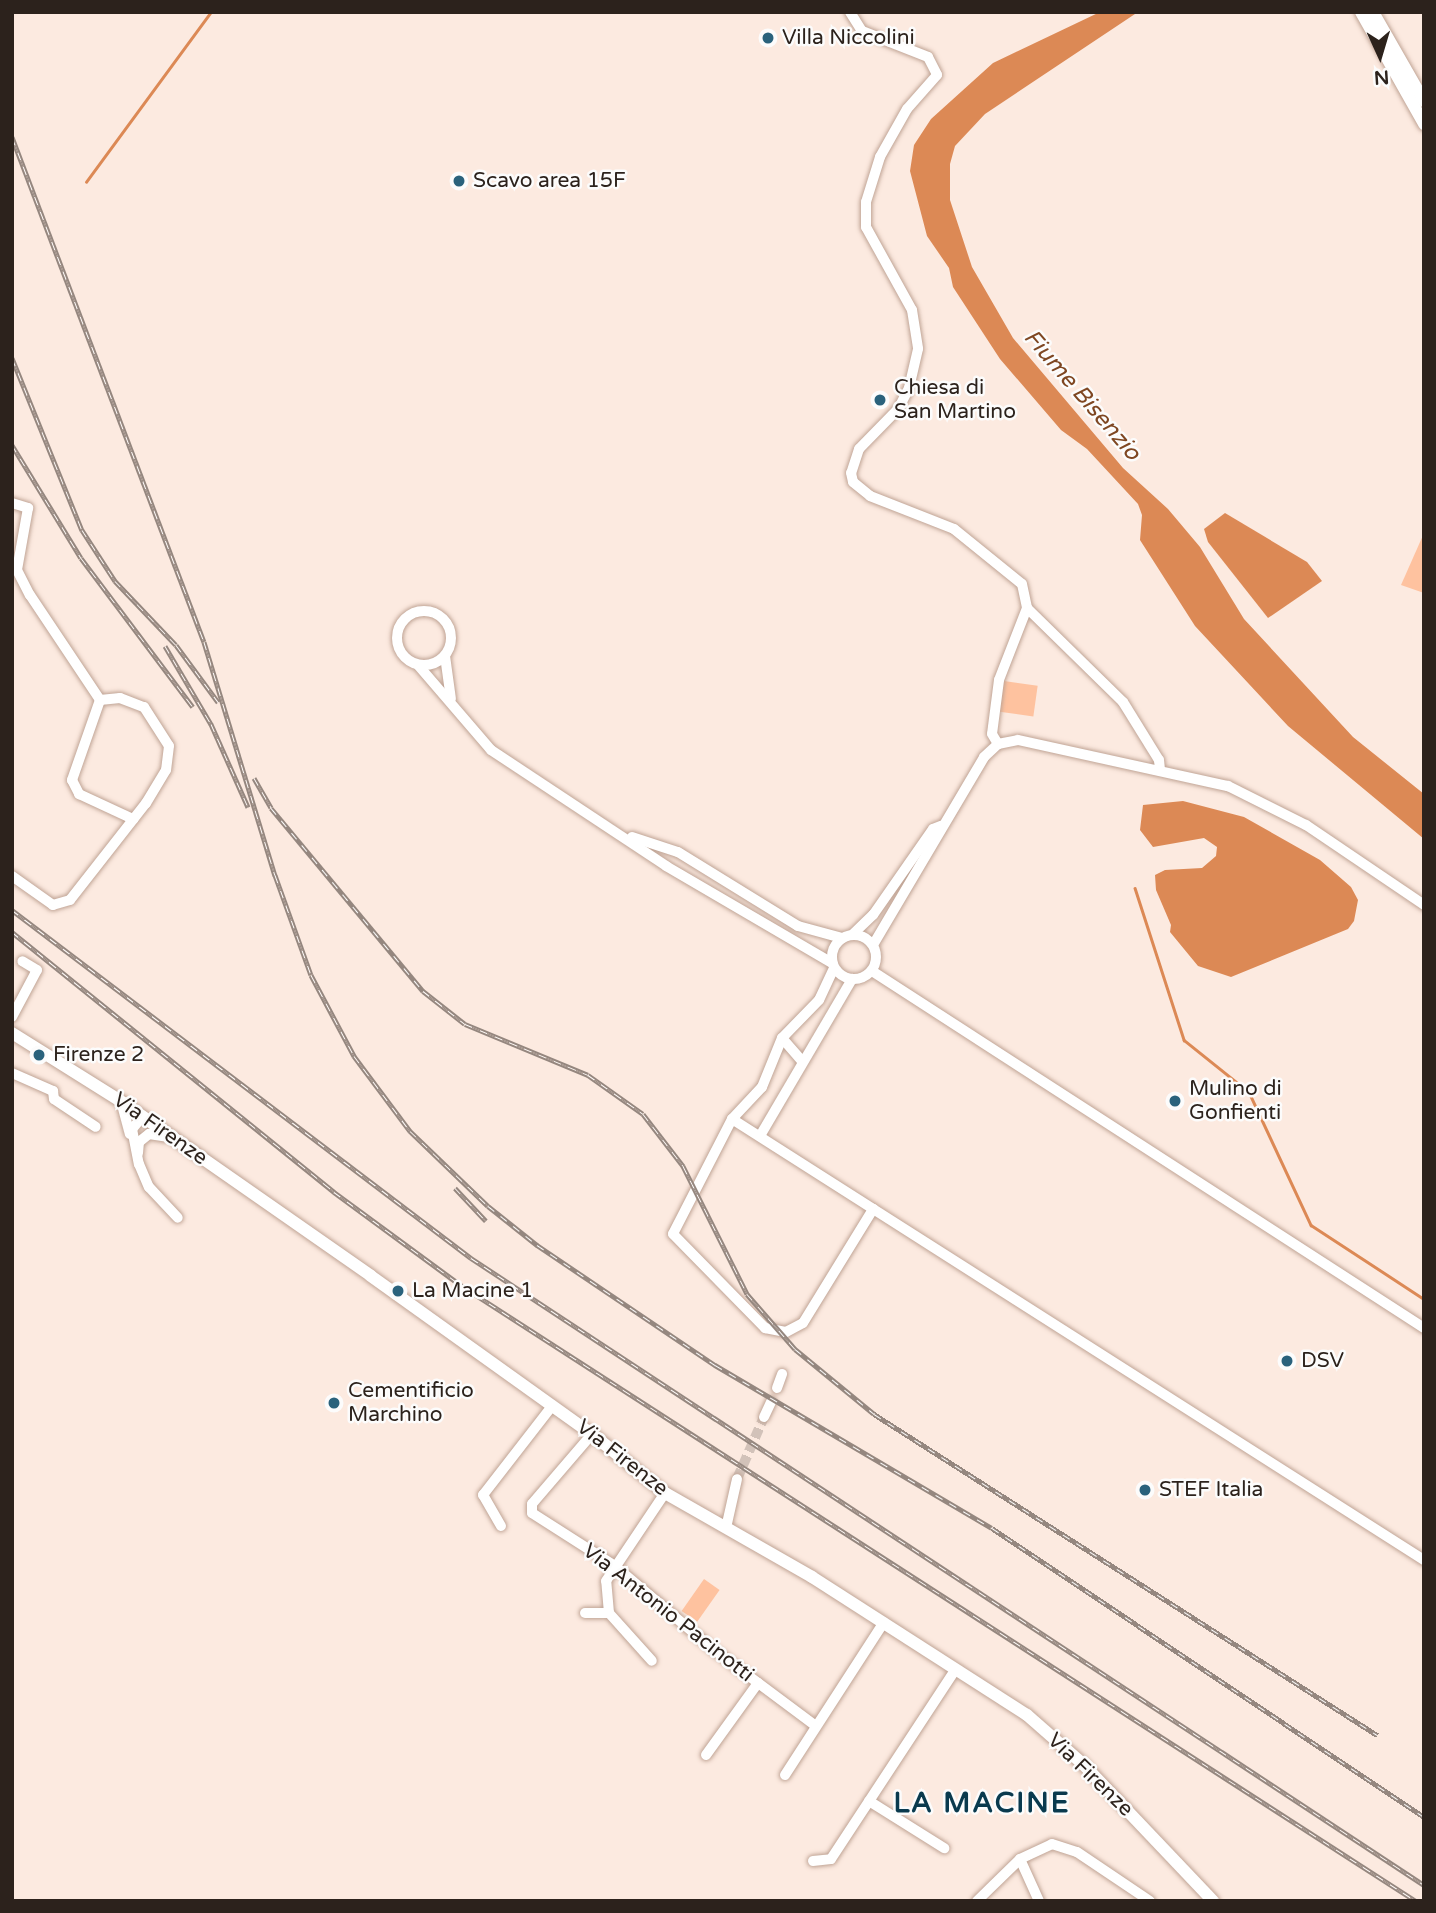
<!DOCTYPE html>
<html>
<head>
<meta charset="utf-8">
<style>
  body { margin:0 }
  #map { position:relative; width:1436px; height:1913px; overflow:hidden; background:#fceae0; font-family:"Varela Round",sans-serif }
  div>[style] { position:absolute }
  .green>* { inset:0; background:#fec29f; transform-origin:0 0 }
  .water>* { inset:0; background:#dc8955 }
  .stream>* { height:2.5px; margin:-1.25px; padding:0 1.25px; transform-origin:1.25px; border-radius:1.25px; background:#dc8955 }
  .minor-tunnel>* { height:10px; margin-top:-5px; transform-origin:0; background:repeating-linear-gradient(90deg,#d2c2b9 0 10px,transparent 0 15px) }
  .roads { filter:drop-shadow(0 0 2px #c0a495) drop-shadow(0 0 2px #c0a495) }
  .minor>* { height:10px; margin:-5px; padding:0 5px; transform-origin:5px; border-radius:5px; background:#fff }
  .minor>.ring { margin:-5px; padding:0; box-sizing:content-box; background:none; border:10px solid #fff; border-radius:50% }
  .major>* { height:12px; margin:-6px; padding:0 6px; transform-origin:6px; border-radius:6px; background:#fff }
  .rail>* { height:5px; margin-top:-2.5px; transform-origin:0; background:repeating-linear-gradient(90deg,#fcfcfc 0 8px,#95877f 0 16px); box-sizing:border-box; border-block:2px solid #95877f }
  .dots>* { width:19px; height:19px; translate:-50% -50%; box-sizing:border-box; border:4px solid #fcfcfc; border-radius:50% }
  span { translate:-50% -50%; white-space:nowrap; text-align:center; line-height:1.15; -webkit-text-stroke:5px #fcfcfc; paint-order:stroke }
  .poi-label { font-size:21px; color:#2c221c }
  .left { translate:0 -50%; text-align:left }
  .street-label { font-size:21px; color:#2c221c }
  .water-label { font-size:23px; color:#7f4722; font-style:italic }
  .district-label { font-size:28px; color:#0a3a4e; font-weight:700; letter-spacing:2px }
  .frame { position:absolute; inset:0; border:14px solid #2c221c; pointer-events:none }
  .north { position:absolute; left:1345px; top:21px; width:70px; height:70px; -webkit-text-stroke:5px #fcfcfc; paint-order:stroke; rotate:176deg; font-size:19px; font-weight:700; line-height:28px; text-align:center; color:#2c221c }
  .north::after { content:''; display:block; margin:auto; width:24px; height:32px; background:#2c221c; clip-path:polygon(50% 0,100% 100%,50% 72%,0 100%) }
</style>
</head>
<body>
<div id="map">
  <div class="green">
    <i style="clip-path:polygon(1424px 533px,1424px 593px,1401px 585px)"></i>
    <i style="left:1004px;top:681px;width:34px;height:31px;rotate:8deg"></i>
    <i style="left:704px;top:1579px;width:19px;height:39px;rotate:35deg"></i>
  </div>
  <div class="water">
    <i style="clip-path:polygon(1100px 12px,1138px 12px,985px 114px,955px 146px,950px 164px,950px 200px,972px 267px,1013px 338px,1123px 468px,1168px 509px,1200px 547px,1244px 619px,1353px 737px,1424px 794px,1424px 839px,1288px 726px,1195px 626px,1140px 540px,1142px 515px,1138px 504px,1087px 449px,1061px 430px,1000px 359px,953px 287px,949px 268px,927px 236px,910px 171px,914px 145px,931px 119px,993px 63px)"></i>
    <i style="clip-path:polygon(1225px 513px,1307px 562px,1322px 581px,1268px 618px,1208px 542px,1204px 529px)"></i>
    <i style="clip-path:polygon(1183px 801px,1244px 817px,1320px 860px,1351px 887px,1358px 900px,1354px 921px,1348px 929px,1231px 977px,1198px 966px,1170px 932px,1171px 925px,1156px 890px,1155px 875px,1165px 870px,1202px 868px,1216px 856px,1217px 847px,1204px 838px,1153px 847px,1140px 830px,1143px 805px)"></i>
  </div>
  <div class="stream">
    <i style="left:86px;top:182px;width:211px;rotate:-53.7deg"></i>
    <i style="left:1135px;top:888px;width:160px;rotate:72.1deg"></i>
    <i style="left:1184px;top:1040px;width:83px;rotate:38.7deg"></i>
    <i style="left:1249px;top:1092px;width:147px;rotate:65deg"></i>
    <i style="left:1311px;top:1225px;width:135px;rotate:33.2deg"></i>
  </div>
  <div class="minor-tunnel">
    <i style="left:737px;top:1479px;width:68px;rotate:-66.5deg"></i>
  </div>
  <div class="roads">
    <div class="minor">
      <i style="left:850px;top:12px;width:22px;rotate:58deg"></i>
      <i style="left:862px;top:31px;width:71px;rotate:21.5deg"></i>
      <i style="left:928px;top:57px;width:20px;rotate:63deg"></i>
      <i style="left:937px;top:75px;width:45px;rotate:131.4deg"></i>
      <i style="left:907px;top:109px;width:55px;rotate:119.4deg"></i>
      <i style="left:880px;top:157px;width:47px;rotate:107.3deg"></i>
      <i style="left:866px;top:202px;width:25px;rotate:90deg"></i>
      <i style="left:866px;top:227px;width:95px;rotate:61deg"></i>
      <i style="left:912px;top:310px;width:39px;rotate:81deg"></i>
      <i style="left:918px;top:349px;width:40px;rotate:103deg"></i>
      <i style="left:909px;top:388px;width:22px;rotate:117deg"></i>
      <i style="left:899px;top:408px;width:57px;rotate:134.3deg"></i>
      <i style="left:859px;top:449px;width:25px;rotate:108deg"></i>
      <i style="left:851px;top:473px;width:9px;rotate:77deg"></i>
      <i style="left:853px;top:482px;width:22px;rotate:39deg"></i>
      <i style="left:870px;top:496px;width:90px;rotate:21.4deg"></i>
      <i style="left:954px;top:529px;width:87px;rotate:39deg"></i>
      <i style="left:1022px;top:584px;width:25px;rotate:78deg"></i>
      <i style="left:1027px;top:608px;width:77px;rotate:111.3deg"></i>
      <i style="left:999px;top:680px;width:54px;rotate:97.4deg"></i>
      <i style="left:992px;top:734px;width:12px;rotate:59deg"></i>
      <i style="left:12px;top:503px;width:17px;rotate:17deg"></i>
      <i style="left:28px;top:508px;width:63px;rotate:100.1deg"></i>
      <i style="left:17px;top:570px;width:28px;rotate:63deg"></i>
      <i style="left:30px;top:595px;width:126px;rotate:56.3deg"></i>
      <i style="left:100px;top:700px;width:20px;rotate:-6deg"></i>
      <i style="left:120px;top:698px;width:26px;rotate:21deg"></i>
      <i style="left:144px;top:707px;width:46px;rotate:57.3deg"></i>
      <i style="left:169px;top:746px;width:24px;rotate:97deg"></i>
      <i style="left:166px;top:770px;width:39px;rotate:121deg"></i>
      <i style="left:146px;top:803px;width:123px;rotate:128.1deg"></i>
      <i style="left:70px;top:900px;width:18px;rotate:164deg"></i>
      <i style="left:53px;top:905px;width:50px;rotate:-144.7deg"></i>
      <i style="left:1027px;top:608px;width:134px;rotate:44.4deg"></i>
      <i style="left:1123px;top:702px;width:68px;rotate:58.2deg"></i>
      <i style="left:1159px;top:760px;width:10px;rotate:84deg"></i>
      <i class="ring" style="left:397px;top:611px;width:44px;height:44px"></i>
      <i style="left:445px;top:656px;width:43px;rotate:82.1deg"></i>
      <i style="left:418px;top:665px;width:112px;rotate:49.3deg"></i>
      <i style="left:491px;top:750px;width:210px;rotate:33.5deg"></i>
      <i style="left:666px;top:866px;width:192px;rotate:30.3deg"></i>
      <i style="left:100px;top:700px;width:85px;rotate:109.3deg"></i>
      <i style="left:72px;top:780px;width:16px;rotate:63deg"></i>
      <i style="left:79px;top:794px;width:60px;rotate:24.8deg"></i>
      <i style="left:632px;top:837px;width:48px;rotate:18.1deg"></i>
      <i style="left:678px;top:852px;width:141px;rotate:31.7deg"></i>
      <i style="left:798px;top:926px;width:46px;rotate:15.3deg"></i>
      <i style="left:853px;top:934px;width:28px;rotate:-44deg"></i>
      <i style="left:873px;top:915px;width:105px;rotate:-55.1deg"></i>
      <i style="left:933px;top:829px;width:9px;rotate:-21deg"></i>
      <i class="ring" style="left:832px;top:935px;width:34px;height:34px"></i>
      <i style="left:873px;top:945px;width:218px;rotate:-59.4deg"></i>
      <i style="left:984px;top:757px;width:19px;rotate:-43deg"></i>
      <i style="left:998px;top:744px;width:20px;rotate:-11deg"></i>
      <i style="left:1018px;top:740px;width:215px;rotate:12.4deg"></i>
      <i style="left:1228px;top:786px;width:87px;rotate:26.6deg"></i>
      <i style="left:1306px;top:825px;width:143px;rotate:34.1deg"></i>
      <i style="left:834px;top:968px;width:35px;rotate:115deg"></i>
      <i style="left:819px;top:1000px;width:53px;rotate:134.2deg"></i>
      <i style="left:782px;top:1038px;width:53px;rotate:112.2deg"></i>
      <i style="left:762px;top:1087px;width:44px;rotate:133.2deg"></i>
      <i style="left:732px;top:1119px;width:821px;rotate:32.51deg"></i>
      <i style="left:872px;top:971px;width:657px;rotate:32.89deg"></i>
      <i style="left:12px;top:1017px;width:53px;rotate:-62deg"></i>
      <i style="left:37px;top:970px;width:17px;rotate:-149deg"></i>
      <i style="left:782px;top:1038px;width:29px;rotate:49deg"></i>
      <i style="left:12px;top:1073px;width:45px;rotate:23.7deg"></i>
      <i style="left:53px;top:1091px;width:8px;rotate:83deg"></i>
      <i style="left:54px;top:1099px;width:50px;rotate:33.7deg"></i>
      <i style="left:121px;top:1101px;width:34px;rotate:75deg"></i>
      <i style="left:143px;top:1116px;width:17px;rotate:130deg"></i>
      <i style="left:132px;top:1129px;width:36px;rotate:79deg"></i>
      <i style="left:139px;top:1164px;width:25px;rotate:67deg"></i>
      <i style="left:149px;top:1187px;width:42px;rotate:46.9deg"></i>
      <i style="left:732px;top:1119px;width:129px;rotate:117.2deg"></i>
      <i style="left:673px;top:1234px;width:132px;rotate:45.6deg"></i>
      <i style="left:765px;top:1328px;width:21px;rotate:11deg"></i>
      <i style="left:786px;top:1332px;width:19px;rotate:-28deg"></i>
      <i style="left:803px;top:1323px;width:134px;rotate:-58.4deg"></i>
      <i style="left:760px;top:1136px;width:182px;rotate:-59.6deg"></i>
      <i style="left:138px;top:1153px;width:11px;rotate:-85deg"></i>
      <i style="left:139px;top:1142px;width:13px;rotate:-39deg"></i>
      <i style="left:149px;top:1134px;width:20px;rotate:9deg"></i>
      <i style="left:777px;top:1388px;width:15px;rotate:-70deg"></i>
      <i style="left:764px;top:1417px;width:17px;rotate:-65deg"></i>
      <i style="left:592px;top:1434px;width:92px;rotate:130.6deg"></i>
      <i style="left:532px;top:1504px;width:9px;rotate:90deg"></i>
      <i style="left:532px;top:1513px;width:98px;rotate:32.6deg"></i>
      <i style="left:615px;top:1566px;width:130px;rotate:40.3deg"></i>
      <i style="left:714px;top:1650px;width:127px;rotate:36.7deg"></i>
      <i style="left:501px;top:1526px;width:36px;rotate:-120deg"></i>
      <i style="left:483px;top:1495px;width:113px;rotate:-52.2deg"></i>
      <i style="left:726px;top:1528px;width:50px;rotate:-77.3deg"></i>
      <i style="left:585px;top:1613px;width:24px"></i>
      <i style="left:609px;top:1613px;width:32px;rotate:-95deg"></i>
      <i style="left:606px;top:1581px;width:106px;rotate:-56.2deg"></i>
      <i style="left:609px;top:1613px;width:64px;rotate:48.1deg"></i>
      <i style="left:706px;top:1755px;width:89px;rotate:-54.2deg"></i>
      <i style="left:785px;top:1775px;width:182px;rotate:-57.1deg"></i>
      <i style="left:869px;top:1801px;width:89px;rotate:32.1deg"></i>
      <i style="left:1020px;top:1859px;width:46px;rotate:65.7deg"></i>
      <i style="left:813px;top:1861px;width:18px;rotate:-6deg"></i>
      <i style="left:831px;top:1859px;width:227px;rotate:-56.7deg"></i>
      <i style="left:977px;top:1901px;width:60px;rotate:-44.3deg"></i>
      <i style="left:1020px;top:1859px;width:35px;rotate:-25deg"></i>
      <i style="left:1052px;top:1844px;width:26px;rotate:18deg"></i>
      <i style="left:1077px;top:1852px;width:88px;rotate:33.9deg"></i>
    </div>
    <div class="major">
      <i style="left:1361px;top:12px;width:129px;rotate:60.6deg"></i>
      <i style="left:1373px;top:12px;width:103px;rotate:60.2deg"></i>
      <i style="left:12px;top:1033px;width:126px;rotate:32.1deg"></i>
      <i style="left:119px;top:1100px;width:307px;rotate:34.9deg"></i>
      <i style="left:371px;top:1276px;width:272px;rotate:35.6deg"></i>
      <i style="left:592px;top:1434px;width:94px;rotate:38.9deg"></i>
      <i style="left:665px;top:1493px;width:169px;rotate:29.7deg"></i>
      <i style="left:812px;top:1577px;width:255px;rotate:32.7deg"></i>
      <i style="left:1027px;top:1715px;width:74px;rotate:41.2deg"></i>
      <i style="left:1083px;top:1764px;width:189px;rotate:46.5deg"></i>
    </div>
  </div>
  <div class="rail">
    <i style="left:12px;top:137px;width:540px;rotate:69.18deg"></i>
    <i style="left:204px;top:642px;width:244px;rotate:73.1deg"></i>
    <i style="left:275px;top:875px;width:106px;rotate:70.2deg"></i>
    <i style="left:311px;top:975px;width:92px;rotate:62deg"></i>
    <i style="left:354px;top:1056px;width:94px;rotate:53.3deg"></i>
    <i style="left:410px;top:1131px;width:108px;rotate:43.9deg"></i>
    <i style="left:488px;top:1206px;width:63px;rotate:38.5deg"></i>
    <i style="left:537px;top:1245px;width:215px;rotate:34deg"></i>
    <i style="left:715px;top:1365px;width:321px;rotate:30.5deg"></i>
    <i style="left:992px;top:1528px;width:520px;rotate:33.78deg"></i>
    <i style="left:12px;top:358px;width:186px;rotate:67.9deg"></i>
    <i style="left:82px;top:530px;width:61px;rotate:57.1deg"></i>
    <i style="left:115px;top:581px;width:88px;rotate:46.4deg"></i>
    <i style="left:176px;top:645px;width:71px;rotate:53.6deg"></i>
    <i style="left:12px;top:445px;width:132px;rotate:58.6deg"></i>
    <i style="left:81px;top:558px;width:186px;rotate:53.1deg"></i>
    <i style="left:165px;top:646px;width:91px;rotate:59.5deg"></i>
    <i style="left:211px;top:724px;width:91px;rotate:66deg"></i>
    <i style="left:254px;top:778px;width:34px;rotate:60deg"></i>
    <i style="left:271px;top:808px;width:238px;rotate:50.3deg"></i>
    <i style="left:423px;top:991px;width:53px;rotate:38.2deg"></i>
    <i style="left:465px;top:1024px;width:133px;rotate:22.5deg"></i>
    <i style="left:588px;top:1075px;width:67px;rotate:35.3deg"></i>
    <i style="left:643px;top:1114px;width:66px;rotate:52.4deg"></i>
    <i style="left:683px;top:1166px;width:143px;rotate:63.4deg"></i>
    <i style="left:747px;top:1294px;width:73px;rotate:48.9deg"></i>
    <i style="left:795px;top:1349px;width:102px;rotate:39.4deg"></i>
    <i style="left:874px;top:1414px;width:597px;rotate:32.54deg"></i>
    <i style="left:12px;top:910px;width:576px;rotate:37.17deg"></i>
    <i style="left:471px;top:1258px;width:1141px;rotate:33.34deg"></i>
    <i style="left:12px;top:932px;width:414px;rotate:38.9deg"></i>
    <i style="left:334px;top:1192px;width:159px;rotate:36.3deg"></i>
    <i style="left:462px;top:1286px;width:1135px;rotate:32.81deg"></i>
    <i style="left:455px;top:1188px;width:45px;rotate:46.8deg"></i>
  </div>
  <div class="dots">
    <i style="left:768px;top:38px;background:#2a627c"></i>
    <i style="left:459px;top:181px;background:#2a627c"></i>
    <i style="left:880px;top:400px;background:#2a627c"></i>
    <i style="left:39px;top:1055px;background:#2a627c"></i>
    <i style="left:1175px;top:1101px;background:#2a627c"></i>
    <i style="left:398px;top:1291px;background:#2a627c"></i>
    <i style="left:1287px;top:1361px;background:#2a627c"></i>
    <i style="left:334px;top:1403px;background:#2a627c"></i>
    <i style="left:1145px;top:1490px;background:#2a627c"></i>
  </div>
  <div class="poi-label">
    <span class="left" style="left:782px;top:38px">Villa Niccolini</span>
    <span class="left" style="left:473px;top:181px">Scavo area 15F</span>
    <span class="left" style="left:894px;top:400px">Chiesa di<br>San Martino</span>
    <span class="left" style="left:53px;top:1055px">Firenze 2</span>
    <span class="left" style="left:1189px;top:1101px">Mulino di<br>Gonfienti</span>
    <span class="left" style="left:412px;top:1291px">La Macine 1</span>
    <span class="left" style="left:1301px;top:1361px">DSV</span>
    <span class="left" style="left:348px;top:1403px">Cementificio<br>Marchino</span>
    <span class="left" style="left:1159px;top:1490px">STEF Italia</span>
  </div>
  <div class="street-label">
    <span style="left:160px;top:1129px;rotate:35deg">Via Firenze</span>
    <span style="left:622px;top:1458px;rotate:38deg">Via Firenze</span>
    <span style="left:668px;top:1613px;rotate:38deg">Via Antonio Pacinotti</span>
    <span style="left:1090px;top:1775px;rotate:44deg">Via Firenze</span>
  </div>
  <div class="water-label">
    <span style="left:1082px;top:395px;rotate:49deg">Fiume Bisenzio</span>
  </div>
  <div class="district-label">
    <span style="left:982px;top:1803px">LA MACINE</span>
  </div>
  <div class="frame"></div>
  <div class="north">N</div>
</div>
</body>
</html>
